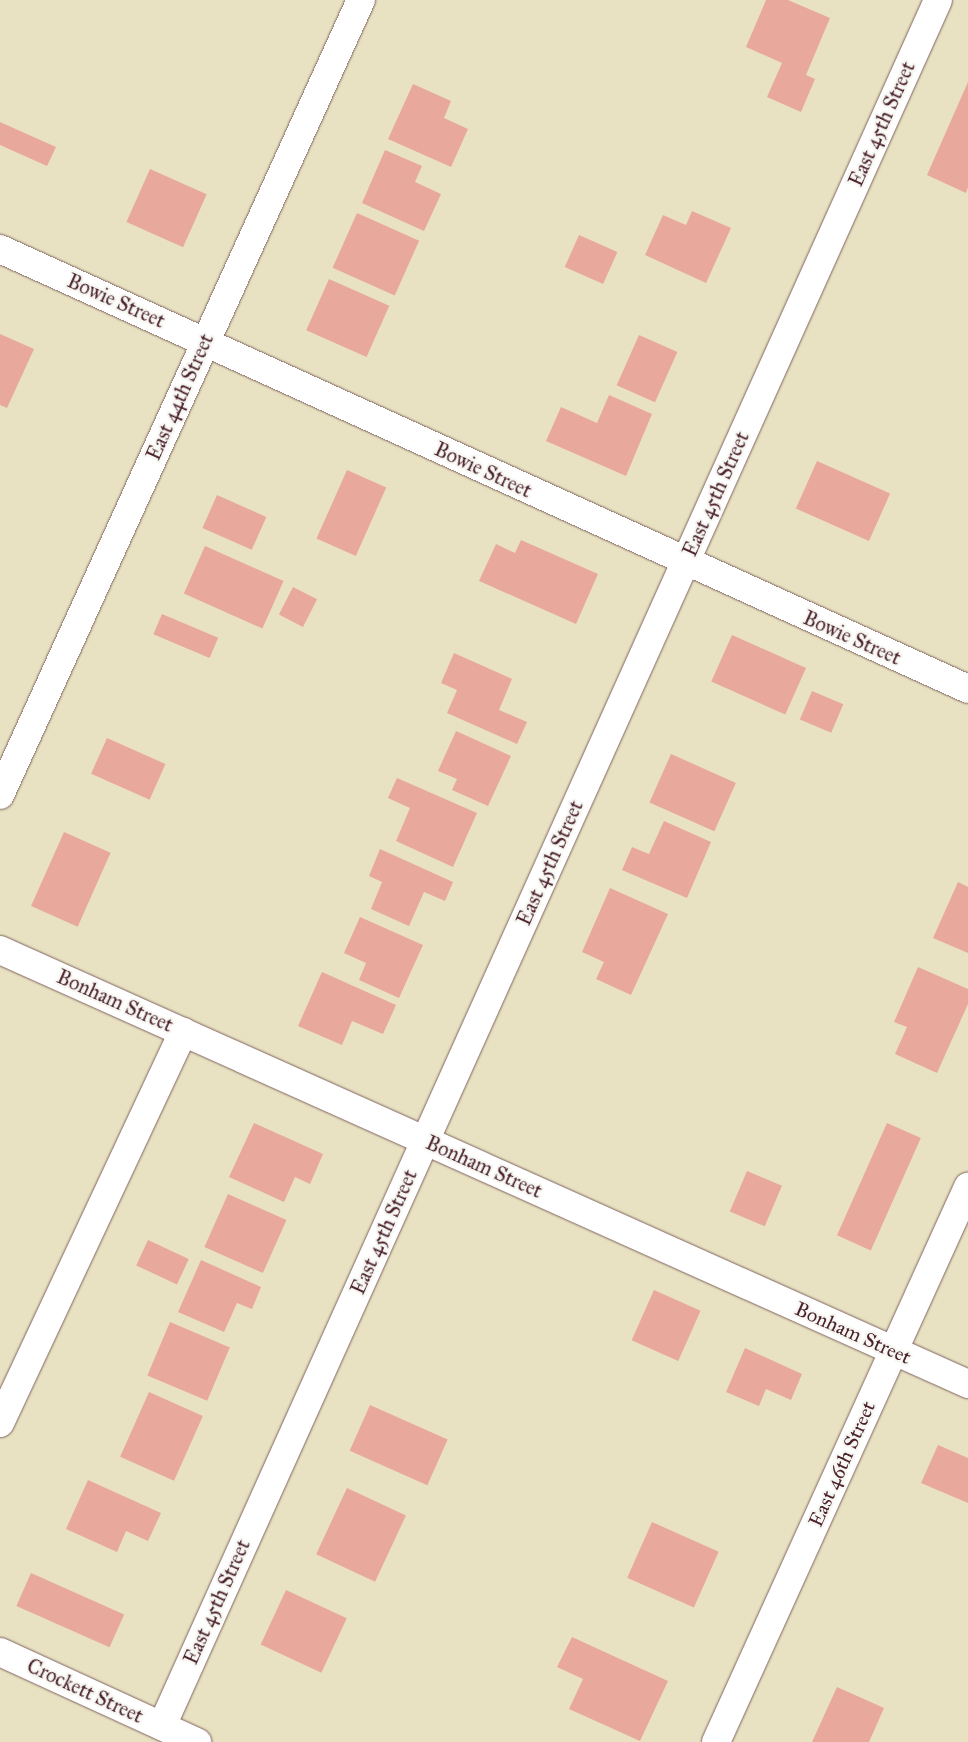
<!DOCTYPE html>
<html>
<head>
<meta charset="utf-8">
<style>
  body { margin:0 }
  #map { position:relative; width:968px; height:1742px; overflow:hidden; background:#e8e2c2; font-family:"IM FELL Great Primer",serif }
  div>[style] { position:absolute }
  .building>* { inset:0; background:#e9a89c; transform-origin:0 0 }
  .roads { filter:drop-shadow(0 0 1px #816360) drop-shadow(0 0 1px #816360) }
  .street>* { height:28px; margin:-14px; padding:0 14px; transform-origin:14px; border-radius:14px; background:#fff }
  span { translate:-50% -50%; white-space:nowrap; text-align:center; line-height:1.15; -webkit-text-stroke:4.5px #f6f6f2; paint-order:stroke }
  .street-label { font-size:20px; color:#4a1f2b }
</style>
</head>
<body>
<div id="map">
  <div class="building">
    <i style="clip-path:polygon(766px 0,788px 0,830px 18px,806px 75px,815px 79px,801px 112px,767px 97px,782px 63px,746px 47px)"></i>
    <i style="clip-path:polygon(968px 82px,968px 187px,966px 193px,927px 175px)"></i>
    <i style="clip-path:polygon(413px 84px,451px 101px,444px 118px,468px 129px,451px 167px,388px 139px)"></i>
    <i style="clip-path:polygon(0 122px,56px 147px,47px 166px,0 145px)"></i>
    <i style="clip-path:polygon(385px 150px,422px 166px,415px 182px,441px 194px,424px 231px,362px 203px)"></i>
    <i style="left:150px;top:169px;width:62px;height:58px;rotate:24deg"></i>
    <i style="clip-path:polygon(692px 211px,731px 228px,706px 283px,645px 255px,663px 215px,686px 225px)"></i>
    <i style="left:357px;top:213px;width:68px;height:60px;rotate:24deg"></i>
    <i style="left:579px;top:235px;width:42px;height:35px;rotate:24deg"></i>
    <i style="left:329px;top:279px;width:66px;height:56px;rotate:24deg"></i>
    <i style="clip-path:polygon(0 334px,34px 349px,7px 408px,0 405px)"></i>
    <i style="left:639px;top:335px;width:42px;height:55px;rotate:24deg"></i>
    <i style="clip-path:polygon(609px 395px,652px 414px,626px 476px,546px 441px,561px 407px,597px 423px)"></i>
    <i style="left:817px;top:461px;width:80px;height:52px;rotate:24deg"></i>
    <i style="left:347px;top:470px;width:43px;height:75px;rotate:24deg"></i>
    <i style="left:217px;top:495px;width:54px;height:36px;rotate:24deg"></i>
    <i style="clip-path:polygon(521px 540px,598px 574px,576px 624px,479px 581px,496px 544px,515px 553px)"></i>
    <i style="left:205px;top:546px;width:86px;height:52px;rotate:24deg"></i>
    <i style="left:293px;top:587px;width:27px;height:31px;rotate:27deg"></i>
    <i style="left:162px;top:614px;width:61px;height:22px;rotate:23deg"></i>
    <i style="left:732px;top:635px;width:81px;height:51px;rotate:24deg"></i>
    <i style="clip-path:polygon(454px 653px,512px 679px,499px 710px,527px 722px,517px 744px,447px 713px,457px 690px,441px 683px)"></i>
    <i style="left:812px;top:691px;width:34px;height:31px;rotate:23deg"></i>
    <i style="clip-path:polygon(456px 731px,511px 756px,488px 806px,452px 790px,457px 779px,438px 771px)"></i>
    <i style="left:107px;top:738px;width:64px;height:39px;rotate:24deg"></i>
    <i style="left:671px;top:754px;width:71px;height:53px;rotate:24deg"></i>
    <i style="clip-path:polygon(397px 778px,477px 813px,453px 867px,396px 841px,410px 808px,388px 798px)"></i>
    <i style="clip-path:polygon(664px 821px,711px 842px,687px 898px,622px 870px,632px 847px,649px 854px)"></i>
    <i style="left:64px;top:832px;width:51px;height:81px;rotate:24deg"></i>
    <i style="clip-path:polygon(380px 849px,453px 882px,445px 901px,424px 892px,409px 926px,371px 909px,382px 882px,369px 876px)"></i>
    <i style="clip-path:polygon(958px 882px,968px 887px,968px 953px,933px 938px)"></i>
    <i style="clip-path:polygon(610px 888px,668px 914px,631px 995px,596px 979px,604px 962px,582px 952px)"></i>
    <i style="clip-path:polygon(360px 917px,423px 945px,399px 998px,359px 980px,366px 963px,344px 953px)"></i>
    <i style="clip-path:polygon(918px 967px,968px 989px,968px 1004px,937px 1073px,895px 1054px,907px 1027px,894px 1022px)"></i>
    <i style="clip-path:polygon(322px 972px,396px 1005px,383px 1034px,352px 1021px,342px 1045px,298px 1026px)"></i>
    <i style="clip-path:polygon(254px 1123px,323px 1154px,310px 1184px,295px 1177px,284px 1202px,229px 1177px)"></i>
    <i style="left:887px;top:1123px;width:37px;height:123px;rotate:24deg"></i>
    <i style="left:747px;top:1171px;width:38px;height:44px;rotate:23deg"></i>
    <i style="left:228px;top:1194px;width:64px;height:58px;rotate:24deg"></i>
    <i style="left:148px;top:1240px;width:45px;height:28px;rotate:25deg"></i>
    <i style="clip-path:polygon(201px 1260px,261px 1287px,252px 1309px,237px 1303px,224px 1332px,178px 1312px)"></i>
    <i style="left:654px;top:1290px;width:51px;height:55px;rotate:24deg"></i>
    <i style="left:170px;top:1322px;width:65px;height:58px;rotate:23deg"></i>
    <i style="clip-path:polygon(745px 1348px,802px 1374px,791px 1400px,766px 1389px,759px 1406px,726px 1392px)"></i>
    <i style="left:149px;top:1392px;width:59px;height:71px;rotate:24deg"></i>
    <i style="left:370px;top:1405px;width:85px;height:50px;rotate:24deg"></i>
    <i style="clip-path:polygon(938px 1445px,968px 1458px,968px 1503px,921px 1483px)"></i>
    <i style="clip-path:polygon(88px 1480px,161px 1513px,148px 1541px,126px 1531px,117px 1552px,66px 1529px)"></i>
    <i style="left:347px;top:1488px;width:65px;height:73px;rotate:25deg"></i>
    <i style="left:652px;top:1522px;width:73px;height:61px;rotate:24deg"></i>
    <i style="left:31px;top:1573px;width:102px;height:36px;rotate:24deg"></i>
    <i style="left:286px;top:1590px;width:67px;height:60px;rotate:25deg"></i>
    <i style="clip-path:polygon(572px 1637px,668px 1681px,640px 1741px,569px 1709px,583px 1679px,557px 1667px)"></i>
    <i style="clip-path:polygon(837px 1687px,884px 1708px,869px 1742px,812px 1742px)"></i>
  </div>
  <div class="roads">
    <div class="street">
      <i style="left:0;top:249px;width:1063px;rotate:24.44deg"></i>
      <i style="left:0;top:795px;width:873px;rotate:-65.58deg"></i>
      <i style="left:0;top:950px;width:1061px;rotate:24.15deg"></i>
      <i style="left:0;top:1423px;width:432px;rotate:-64.9deg"></i>
      <i style="left:0;top:1652px;width:217px;rotate:24.6deg"></i>
      <i style="left:162px;top:1726px;width:1892px;rotate:-65.79deg"></i>
      <i style="left:716px;top:1742px;width:610px;rotate:-65.58deg"></i>
    </div>
  </div>
  <div class="street-label">
    <span style="left:882px;top:124px;rotate:-66deg">East 45th Street</span>
    <span style="left:116px;top:301px;rotate:24deg">Bowie Street</span>
    <span style="left:180px;top:397px;rotate:-66deg">East 44th Street</span>
    <span style="left:483px;top:470px;rotate:25deg">Bowie Street</span>
    <span style="left:716px;top:494px;rotate:-66deg">East 45th Street</span>
    <span style="left:852px;top:638px;rotate:24deg">Bowie Street</span>
    <span style="left:550px;top:863px;rotate:-66deg">East 45th Street</span>
    <span style="left:115px;top:1001px;rotate:24deg">Bonham Street</span>
    <span style="left:484px;top:1167px;rotate:24deg">Bonham Street</span>
    <span style="left:384px;top:1232px;rotate:-66deg">East 45th Street</span>
    <span style="left:853px;top:1333px;rotate:24deg">Bonham Street</span>
    <span style="left:842px;top:1464px;rotate:-66deg">East 46th Street</span>
    <span style="left:217px;top:1602px;rotate:-66deg">East 45th Street</span>
    <span style="left:85px;top:1691px;rotate:25deg">Crockett Street</span>
  </div>
</div>
</body>
</html>
